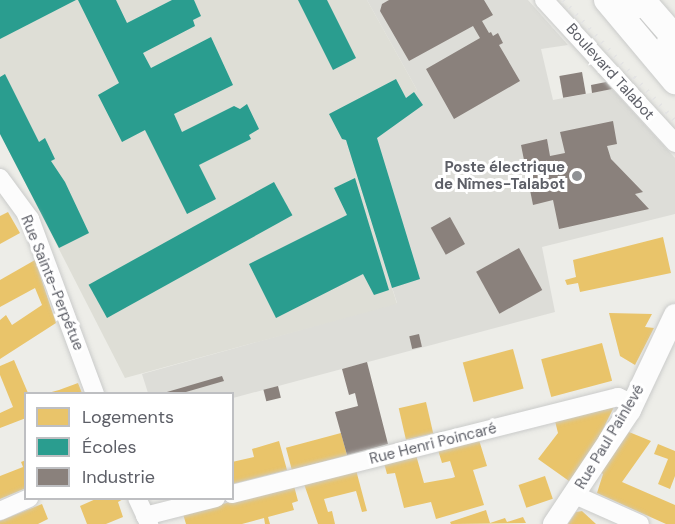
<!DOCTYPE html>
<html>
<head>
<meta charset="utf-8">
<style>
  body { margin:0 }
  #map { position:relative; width:675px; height:524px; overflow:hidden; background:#edede8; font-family:"DM Sans",sans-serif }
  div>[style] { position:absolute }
  .industrial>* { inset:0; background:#ddddd8 }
  .education>* { inset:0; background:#deded6 }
  .homes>* { inset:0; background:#e9c46a; transform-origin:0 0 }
  .schools>* { inset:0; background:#2a9d8f; transform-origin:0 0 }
  .industry>* { inset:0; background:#8a817c; transform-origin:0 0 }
  .roads { filter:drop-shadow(0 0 2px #cacbca) drop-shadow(0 0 2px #cacbca) }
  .service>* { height:9px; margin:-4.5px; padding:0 4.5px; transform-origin:4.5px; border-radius:4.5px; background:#fcfcfc }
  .minor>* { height:18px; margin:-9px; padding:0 9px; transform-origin:9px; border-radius:9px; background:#fcfcfc }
  .tertiary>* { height:22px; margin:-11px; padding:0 11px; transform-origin:11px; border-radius:11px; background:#fcfcfc }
  .secondary>* { height:26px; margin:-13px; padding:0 13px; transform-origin:13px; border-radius:13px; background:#fcfcfc }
  .rail>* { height:4.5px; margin-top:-2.25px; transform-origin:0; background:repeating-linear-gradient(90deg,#e4e4e4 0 1.5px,transparent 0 9.5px) }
  .dots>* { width:16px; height:16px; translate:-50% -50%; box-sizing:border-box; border:3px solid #fff; border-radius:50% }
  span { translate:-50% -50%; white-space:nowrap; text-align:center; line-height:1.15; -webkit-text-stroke:6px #fff; paint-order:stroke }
  .street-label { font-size:15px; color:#5d5f67 }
  .poi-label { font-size:15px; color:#5d5f67; font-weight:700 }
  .right { translate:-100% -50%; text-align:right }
  .legend { position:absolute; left:24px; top:392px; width:210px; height:108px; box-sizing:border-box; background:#fff; border:2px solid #bebfc2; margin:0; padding:8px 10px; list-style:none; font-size:18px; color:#5d5f67 }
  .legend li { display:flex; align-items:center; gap:12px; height:30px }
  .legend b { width:30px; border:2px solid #bebfc2 }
</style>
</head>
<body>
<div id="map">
  <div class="industrial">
    <i style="clip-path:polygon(367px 0,528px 0,568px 45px,541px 49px,553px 100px,612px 89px,675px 158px,675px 214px,542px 247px,555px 312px,233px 398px,232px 394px,148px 393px,142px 374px,397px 303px,346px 142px,417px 90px)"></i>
  </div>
  <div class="education">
    <i style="clip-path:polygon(0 0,367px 0,417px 90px,346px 141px,397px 304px,125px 378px,0 134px)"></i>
  </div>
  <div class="homes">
    <i style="clip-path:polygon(8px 212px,20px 233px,0 244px,0 216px)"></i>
    <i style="clip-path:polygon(663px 237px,671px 273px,580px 292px,578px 283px,567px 285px,565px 280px,576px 277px,573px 260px)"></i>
    <i style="clip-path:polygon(35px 260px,56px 323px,0 359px,0 320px,6px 315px,12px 325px,42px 305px,35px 288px,0 307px,0 280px)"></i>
    <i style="clip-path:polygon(609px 313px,652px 314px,645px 327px,654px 328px,635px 365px,620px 356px)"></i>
    <i style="left:602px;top:343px;width:39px;height:63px;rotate:75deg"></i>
    <i style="left:513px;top:349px;width:41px;height:52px;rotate:75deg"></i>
    <i style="clip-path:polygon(14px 360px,28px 393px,26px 393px,26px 418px,0 428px,0 413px,13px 407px,0 375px,0 366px)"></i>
    <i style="clip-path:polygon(78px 383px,82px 393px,48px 393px,59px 390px)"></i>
    <i style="left:426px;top:402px;width:32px;height:28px;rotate:77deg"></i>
    <i style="clip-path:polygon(614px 407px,592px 451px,569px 481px,538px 459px,558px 433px,555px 421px)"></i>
    <i style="clip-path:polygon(629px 432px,651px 441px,622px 482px,675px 505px,675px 524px,666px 524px,597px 493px,603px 474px,600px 472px)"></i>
    <i style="left:341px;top:433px;width:23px;height:57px;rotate:75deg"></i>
    <i style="clip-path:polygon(479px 440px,487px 466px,473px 470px,484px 505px,436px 519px,431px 502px,404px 508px,395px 473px,387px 474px,384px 463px,416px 455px,424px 483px,452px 478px,455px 477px,450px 461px,442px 463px,438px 450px)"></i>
    <i style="clip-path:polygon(279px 441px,287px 470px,232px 484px,232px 462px,254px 457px,252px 449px)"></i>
    <i style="clip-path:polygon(658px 444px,675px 451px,675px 476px,670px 489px,658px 484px,668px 459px,654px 454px)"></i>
    <i style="clip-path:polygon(26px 460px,26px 488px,0 499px,0 476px,23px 467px,21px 462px)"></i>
    <i style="clip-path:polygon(356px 470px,367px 511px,362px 512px,356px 491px,324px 499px,328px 512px,332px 511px,335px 524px,318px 524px,304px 484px)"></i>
    <i style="left:545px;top:476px;width:24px;height:28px;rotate:71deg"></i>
    <i style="clip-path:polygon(294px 486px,298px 501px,292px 503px,294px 510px,268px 517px,270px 524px,265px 524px,264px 518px,242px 524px,186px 524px,183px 514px)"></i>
    <i style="clip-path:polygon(98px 498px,125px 498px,118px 502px,123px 517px,106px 524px,87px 524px,80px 506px)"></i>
    <i style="clip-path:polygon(42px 504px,48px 519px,38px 524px,0 524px,0 521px)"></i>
    <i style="clip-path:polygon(486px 510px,490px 523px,505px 518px,507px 522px,523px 517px,526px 523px,451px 524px,450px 522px)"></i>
    <i style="clip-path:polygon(582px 511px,596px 524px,568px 524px,576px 512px)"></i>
  </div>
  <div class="schools">
    <i style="clip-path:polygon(0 0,76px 0,0 39px)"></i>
    <i style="clip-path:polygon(78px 0,116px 0,127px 23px,172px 0,194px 0,201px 16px,193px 20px,195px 26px,143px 53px,151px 68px,211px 37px,233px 85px,174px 114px,182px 132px,234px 106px,240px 109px,247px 104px,259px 129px,249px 135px,251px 139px,199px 165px,216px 199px,187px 214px,145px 130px,122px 142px,98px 95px,119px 83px)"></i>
    <i style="clip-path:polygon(298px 0,327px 0,356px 58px,333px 70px)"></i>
    <i style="clip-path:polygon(5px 74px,39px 142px,45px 138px,55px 159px,51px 161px,65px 182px,89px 233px,59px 248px,0 134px,0 77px)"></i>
    <i style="clip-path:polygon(396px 79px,406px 98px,414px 92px,423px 105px,377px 138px,420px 279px,392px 288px,346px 140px,342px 139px,329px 114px)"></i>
    <i style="clip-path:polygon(355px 178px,389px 290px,374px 295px,363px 274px,276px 318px,249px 264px,347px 215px,334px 188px)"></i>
    <i style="left:274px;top:182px;width:38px;height:212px;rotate:61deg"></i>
  </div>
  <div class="industry">
    <i style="clip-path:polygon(389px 0,484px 0,493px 15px,482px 21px,489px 33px,491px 32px,493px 36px,498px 33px,503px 43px,499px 45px,520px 81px,454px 119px,426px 69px,480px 38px,473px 26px,409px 61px,380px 11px,382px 4px)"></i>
    <i style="left:582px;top:72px;width:22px;height:23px;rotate:80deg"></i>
    <i style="clip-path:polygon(606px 82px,612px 89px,592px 93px,591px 85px)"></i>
    <i style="clip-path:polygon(613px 121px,617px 144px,607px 146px,611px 159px,643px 192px,635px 194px,649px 209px,559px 229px,553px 200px,533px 205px,521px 145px,547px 139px,550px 156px,565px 153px,560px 132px)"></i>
    <i style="left:450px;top:217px;width:31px;height:22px;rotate:61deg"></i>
    <i style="left:519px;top:248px;width:48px;height:49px;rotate:61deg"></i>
    <i style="left:419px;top:334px;width:13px;height:10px;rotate:77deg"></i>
    <i style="clip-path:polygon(367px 362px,388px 444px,347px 455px,335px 412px,358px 406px,355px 393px,349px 395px,342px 369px)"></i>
    <i style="clip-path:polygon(222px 376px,224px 381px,179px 394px,160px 394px)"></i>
    <i style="left:278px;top:386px;width:12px;height:15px;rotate:76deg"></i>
  </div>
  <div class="roads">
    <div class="service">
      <i style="left:626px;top:0;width:18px;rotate:49deg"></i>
      <i style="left:661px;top:40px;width:22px;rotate:51deg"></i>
    </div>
    <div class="minor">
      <i style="left:544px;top:0;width:194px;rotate:47.5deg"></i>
      <i style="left:0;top:178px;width:51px;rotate:53.8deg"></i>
      <i style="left:30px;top:219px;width:187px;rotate:69.6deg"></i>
      <i style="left:232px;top:494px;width:398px;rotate:-14.1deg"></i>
      <i style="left:618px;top:397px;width:17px;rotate:25deg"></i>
      <i style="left:575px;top:495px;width:71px;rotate:24deg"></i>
      <i style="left:137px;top:498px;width:29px;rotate:65deg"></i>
      <i style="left:0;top:511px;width:32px;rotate:-24deg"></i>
      <i style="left:145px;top:516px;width:73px;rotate:-14.2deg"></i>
    </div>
    <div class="tertiary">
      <i style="left:554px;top:524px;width:137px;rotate:-56.3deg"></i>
      <i style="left:630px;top:410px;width:105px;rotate:-64.7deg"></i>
    </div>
    <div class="secondary">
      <i style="left:607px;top:0;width:106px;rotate:50deg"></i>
      <i style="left:642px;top:0;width:50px;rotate:49deg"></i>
    </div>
  </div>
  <div class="rail">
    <i style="left:563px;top:0;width:165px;rotate:47.2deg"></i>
  </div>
  <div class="dots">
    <i style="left:577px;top:176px;background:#8f9194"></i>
  </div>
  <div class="street-label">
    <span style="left:610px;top:72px;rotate:48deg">Boulevard Talabot</span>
    <span style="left:52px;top:283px;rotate:68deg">Rue Sainte-Perpétue</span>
    <span style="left:610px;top:437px;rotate:-59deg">Rue Paul Painlevé</span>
    <span style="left:433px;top:444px;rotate:-14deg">Rue Henri Poincaré</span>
  </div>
  <div class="poi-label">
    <span class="right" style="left:565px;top:176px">Poste électrique<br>de Nîmes-Talabot</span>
  </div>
  <ul class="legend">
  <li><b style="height:16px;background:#e9c46a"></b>Logements</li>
  <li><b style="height:16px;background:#2a9d8f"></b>Écoles</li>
  <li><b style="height:16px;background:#8a817c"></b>Industrie</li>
  </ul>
</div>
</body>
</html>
